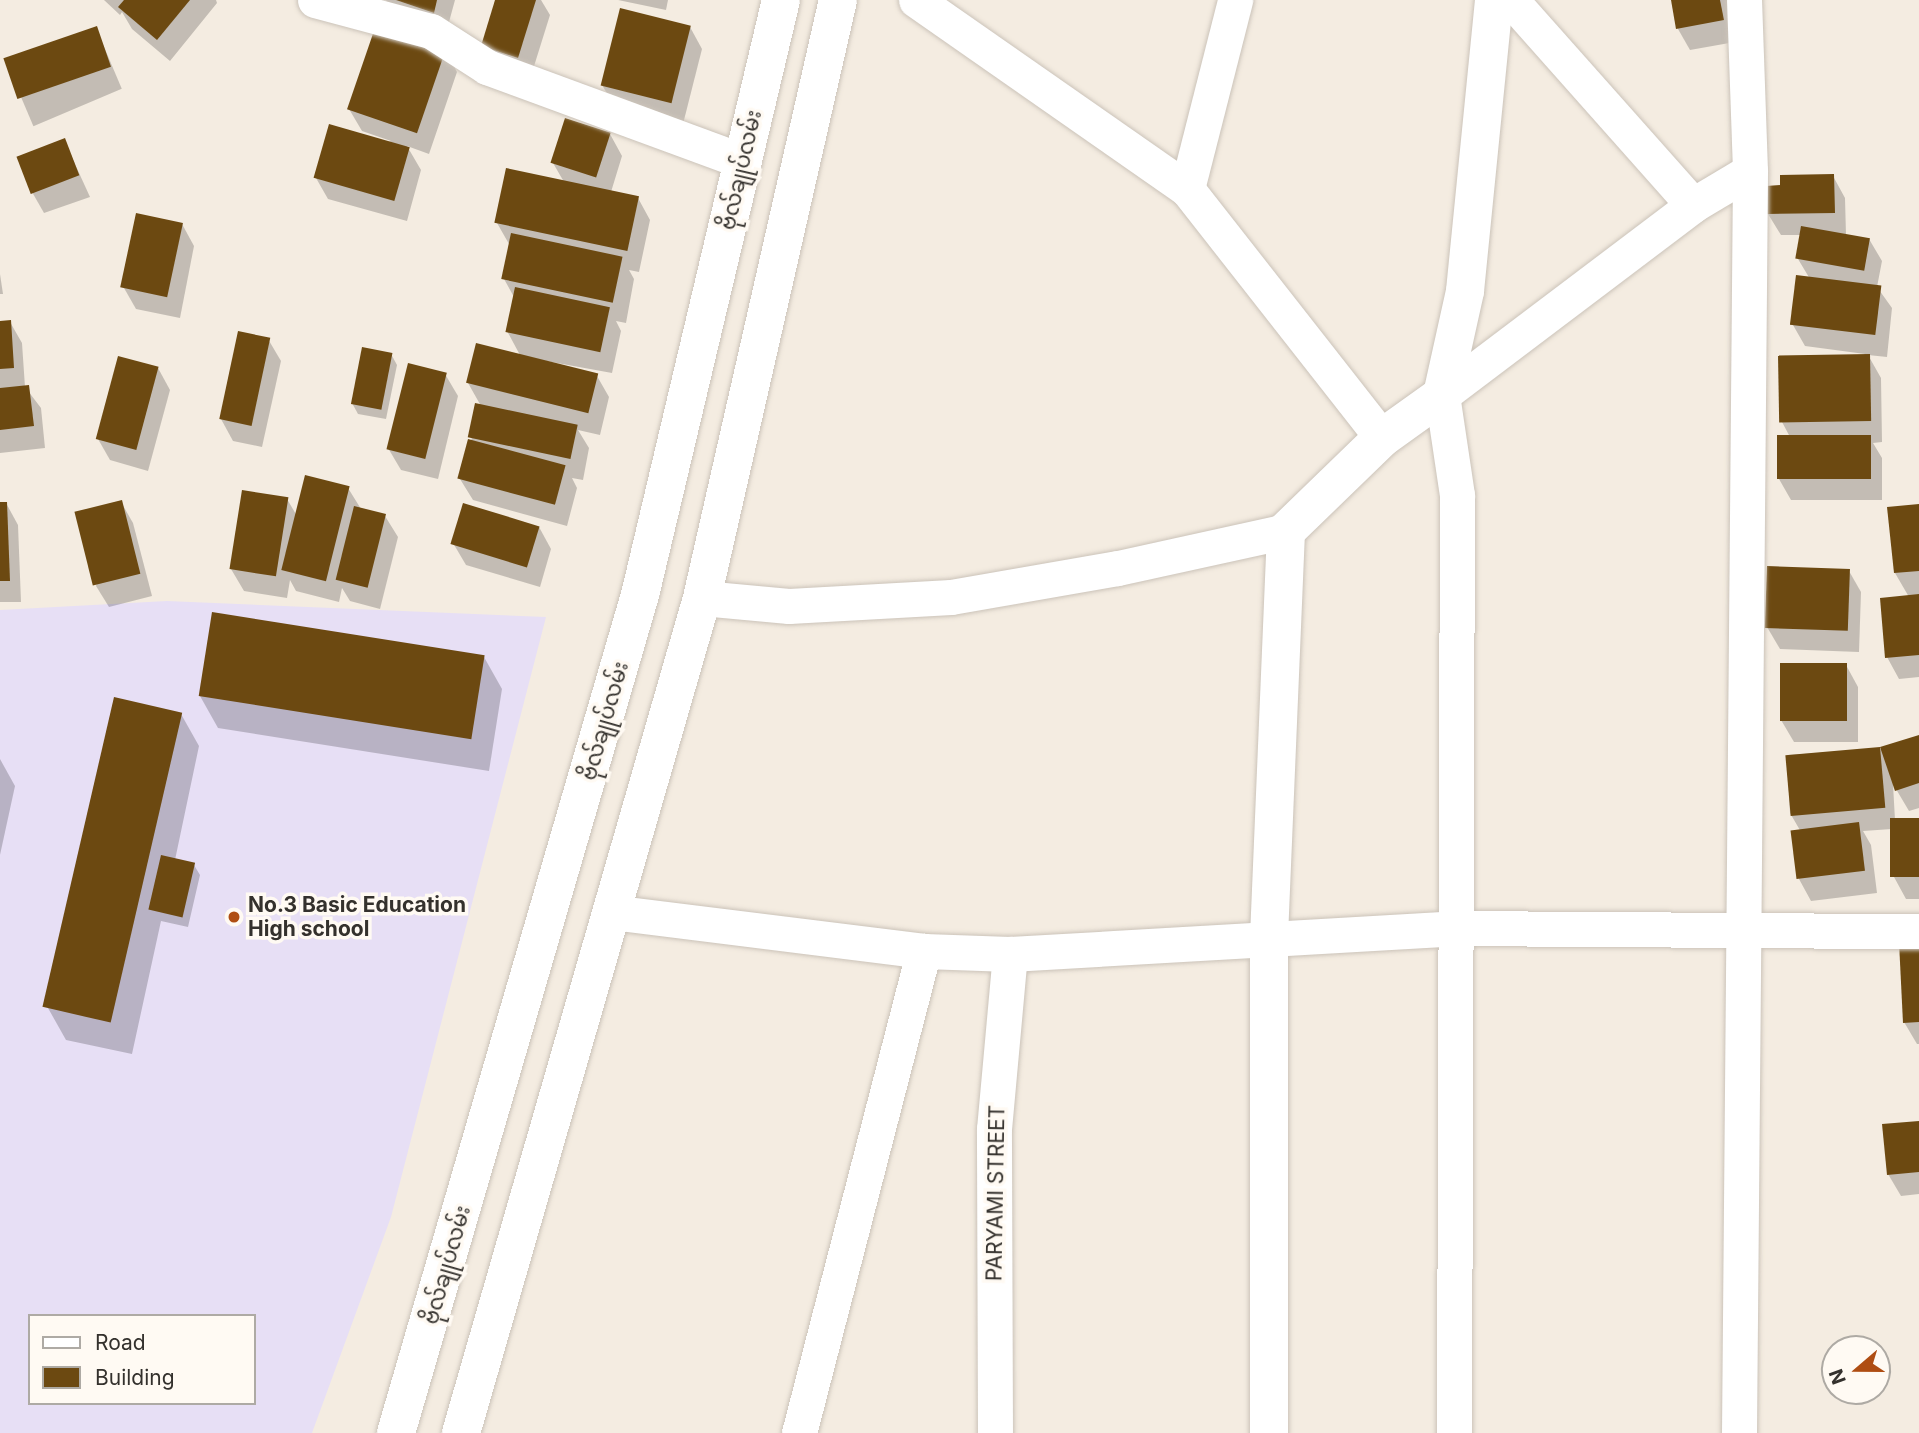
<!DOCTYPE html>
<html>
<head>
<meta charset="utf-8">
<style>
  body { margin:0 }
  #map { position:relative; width:1919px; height:1433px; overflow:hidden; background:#f4ece1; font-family:Inter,"Noto Sans Myanmar",sans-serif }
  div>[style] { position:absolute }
  .education>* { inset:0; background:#e7dff5 }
  .shadow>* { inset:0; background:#0003; transform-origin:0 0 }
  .building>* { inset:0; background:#6c4911; transform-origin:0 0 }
  .roads { filter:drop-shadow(0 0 2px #cbc3b9) drop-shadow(0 0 2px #cbc3b9) }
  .street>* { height:35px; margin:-17.5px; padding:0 17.5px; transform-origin:17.5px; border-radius:17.5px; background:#fff }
  .secondary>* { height:38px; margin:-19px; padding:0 19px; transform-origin:19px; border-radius:19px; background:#fff }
  .primary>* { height:38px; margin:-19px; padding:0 19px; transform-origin:19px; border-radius:19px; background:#fff }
  .dots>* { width:19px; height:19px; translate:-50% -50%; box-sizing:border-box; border:4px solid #fffaf3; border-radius:50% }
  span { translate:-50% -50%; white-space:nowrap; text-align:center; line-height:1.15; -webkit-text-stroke:7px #fffaf3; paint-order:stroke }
  .street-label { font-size:21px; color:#34312d }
  .poi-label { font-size:21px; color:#34312d; font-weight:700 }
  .left { translate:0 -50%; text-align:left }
  .legend { position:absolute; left:28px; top:1314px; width:228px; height:91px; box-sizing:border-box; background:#fffaf3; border:2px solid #aeaaa4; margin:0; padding:9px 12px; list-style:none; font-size:21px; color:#34312d }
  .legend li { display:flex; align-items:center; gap:14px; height:35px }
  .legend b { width:35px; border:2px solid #aeaaa4 }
  .north { position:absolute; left:1821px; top:1335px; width:70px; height:70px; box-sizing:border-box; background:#fffaf3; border:2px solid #aeaaa4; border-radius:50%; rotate:250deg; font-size:19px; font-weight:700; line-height:28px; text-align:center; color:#34312d }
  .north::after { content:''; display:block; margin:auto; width:24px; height:32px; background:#af4d12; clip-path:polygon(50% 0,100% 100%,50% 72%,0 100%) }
</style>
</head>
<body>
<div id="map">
  <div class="education">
    <i style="clip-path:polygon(evenodd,167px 601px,546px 617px,391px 1217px,312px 1433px,0 1433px,0 610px,167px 601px,30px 1316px,254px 1316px,254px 1403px,30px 1403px,30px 1316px)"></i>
  </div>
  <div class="shadow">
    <i style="clip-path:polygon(104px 0,216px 0,217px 3px,170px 61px,132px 29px,122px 12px,120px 15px)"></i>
    <i style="clip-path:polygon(386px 0,455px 0,446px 33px,396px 17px)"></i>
    <i style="clip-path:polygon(497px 0,541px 0,550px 15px,530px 79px,482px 46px)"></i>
    <i style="clip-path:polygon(618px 0,668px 0,666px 10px)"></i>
    <i style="clip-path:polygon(1673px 0,1728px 0,1735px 42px,1690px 50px,1678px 29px)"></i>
    <i style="clip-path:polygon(690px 27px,702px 49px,683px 124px,615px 107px,602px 85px)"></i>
    <i style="left:96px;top:28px;width:66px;height:96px;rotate:67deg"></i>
    <i style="clip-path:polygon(445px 50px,457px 72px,429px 154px,407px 146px,421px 170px,407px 221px,328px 199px,316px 178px,391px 141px,362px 131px,349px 109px)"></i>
    <i style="clip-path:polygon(610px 134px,622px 156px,611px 192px,638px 198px,650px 220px,639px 272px,629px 270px,634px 279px,626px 323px,616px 321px,621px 331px,612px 373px,524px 357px,597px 376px,609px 397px,600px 435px,578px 430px,589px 448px,583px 480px,572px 478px,577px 488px,567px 526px,473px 500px,460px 479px,481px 406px,468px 383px,521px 357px,507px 331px,514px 297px,504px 279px,509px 244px,497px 223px,564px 182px,553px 163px)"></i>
    <i style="clip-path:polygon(64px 140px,90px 197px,44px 213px,32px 192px)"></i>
    <i style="clip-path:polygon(1833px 176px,1845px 198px,1846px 235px,1869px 239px,1882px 261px,1877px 287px,1892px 308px,1887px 357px,1868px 355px,1881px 378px,1882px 442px,1873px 443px,1882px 458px,1882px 500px,1791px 500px,1779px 479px,1790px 437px,1782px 422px,1865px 354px,1805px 346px,1793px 325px,1810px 279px,1798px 259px,1802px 235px,1781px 235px,1768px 214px,1768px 188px)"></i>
    <i style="clip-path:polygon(182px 224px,194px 246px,180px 318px,136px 309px,124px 288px)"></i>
    <i style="clip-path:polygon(0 274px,3px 294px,0 294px)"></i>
    <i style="clip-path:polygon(0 322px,10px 322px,22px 343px,25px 387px,41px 408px,45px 448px,0 453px)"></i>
    <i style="clip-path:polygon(268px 339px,281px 361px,262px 447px,233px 441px,221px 419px)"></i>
    <i style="clip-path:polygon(391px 354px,397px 365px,386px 419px,358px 414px,352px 403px)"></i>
    <i style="clip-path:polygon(158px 368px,170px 390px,148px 471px,110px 460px,98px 439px)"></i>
    <i style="clip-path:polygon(445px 374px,458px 396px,438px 479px,401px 470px,388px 448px)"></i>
    <i style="clip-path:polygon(348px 488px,361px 509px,385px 516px,398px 537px,380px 609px,350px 601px,342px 588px,339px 602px,296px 591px,290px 580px,287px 598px,244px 591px,231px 569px,287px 499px,297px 516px)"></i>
    <i style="clip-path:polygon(121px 502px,133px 523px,152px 596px,109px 607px,96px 586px)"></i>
    <i style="clip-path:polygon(6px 503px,18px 525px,21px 602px,0 602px,0 504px)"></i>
    <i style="clip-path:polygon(1919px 506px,1919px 677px,1899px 679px,1887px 657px,1909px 597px,1895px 573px)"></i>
    <i style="clip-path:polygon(539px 527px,551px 549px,540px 587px,466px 565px,453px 543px)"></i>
    <i style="clip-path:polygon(1849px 571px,1861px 592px,1859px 652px,1780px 649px,1767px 627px)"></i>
    <i style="clip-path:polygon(484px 657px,502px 689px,489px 771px,218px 728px,200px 696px)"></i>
    <i style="clip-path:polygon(1846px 665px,1858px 687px,1858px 742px,1794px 742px,1781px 720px)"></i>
    <i style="clip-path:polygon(181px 714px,199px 746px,175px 860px,194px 865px,200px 875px,188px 927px,161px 921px,132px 1054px,66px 1040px,48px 1008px)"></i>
    <i style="clip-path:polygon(1919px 737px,1919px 808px,1909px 811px,1893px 784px,1895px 820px,1919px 819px,1919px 899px,1906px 899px,1894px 877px,1892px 829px,1863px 831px,1871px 845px,1877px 893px,1811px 901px,1799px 879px,1801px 832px,1790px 813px,1787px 755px,1881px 749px)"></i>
    <i style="clip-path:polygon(0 759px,15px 786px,0 855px)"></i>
    <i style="clip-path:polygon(1919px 943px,1919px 1044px,1917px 1044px,1904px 1022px)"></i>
    <i style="clip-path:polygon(1919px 1123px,1919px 1194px,1901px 1196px,1888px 1174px)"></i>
  </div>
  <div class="building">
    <i style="clip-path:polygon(124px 0,190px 0,157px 40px,118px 7px)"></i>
    <i style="clip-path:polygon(396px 0,437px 0,434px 13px)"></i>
    <i style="clip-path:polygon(495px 0,536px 0,518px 58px,481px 46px)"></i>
    <i style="clip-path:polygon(1671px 0,1720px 0,1724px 20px,1676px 29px)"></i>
    <i style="left:620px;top:8px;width:73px;height:80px;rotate:14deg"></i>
    <i style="left:376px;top:25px;width:74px;height:89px;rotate:19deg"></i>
    <i style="left:97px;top:26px;width:43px;height:99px;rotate:71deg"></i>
    <i style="left:565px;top:118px;width:48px;height:47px;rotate:18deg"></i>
    <i style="left:329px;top:124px;width:84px;height:56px;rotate:16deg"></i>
    <i style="left:65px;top:138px;width:40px;height:52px;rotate:69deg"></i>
    <i style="left:506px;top:168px;width:136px;height:56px;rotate:12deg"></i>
    <i style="clip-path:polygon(1834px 174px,1835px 213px,1767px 214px,1766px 186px,1780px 185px,1780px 175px)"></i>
    <i style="left:136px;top:213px;width:48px;height:76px;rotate:12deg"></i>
    <i style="left:1801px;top:226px;width:70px;height:33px;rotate:10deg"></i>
    <i style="left:511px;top:233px;width:114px;height:47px;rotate:12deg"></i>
    <i style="left:1796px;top:275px;width:86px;height:50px;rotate:7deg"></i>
    <i style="left:515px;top:287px;width:97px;height:46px;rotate:12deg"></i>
    <i style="clip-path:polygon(11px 320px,14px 368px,0 369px,0 321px)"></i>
    <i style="left:238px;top:331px;width:33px;height:90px;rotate:12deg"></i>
    <i style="left:476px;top:343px;width:126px;height:41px;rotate:14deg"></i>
    <i style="left:362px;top:347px;width:31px;height:58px;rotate:11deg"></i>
    <i style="left:1870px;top:354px;width:67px;height:92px;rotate:89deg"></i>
    <i style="left:118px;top:356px;width:42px;height:86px;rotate:15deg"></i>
    <i style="left:408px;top:363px;width:40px;height:89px;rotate:14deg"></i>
    <i style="clip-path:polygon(29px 385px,34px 426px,0 430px,0 388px)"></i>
    <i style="left:475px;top:403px;width:105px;height:35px;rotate:12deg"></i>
    <i style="left:1871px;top:435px;width:44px;height:94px;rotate:90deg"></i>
    <i style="left:468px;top:439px;width:101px;height:41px;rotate:15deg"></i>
    <i style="left:305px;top:475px;width:46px;height:98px;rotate:14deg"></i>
    <i style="left:242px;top:490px;width:47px;height:80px;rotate:9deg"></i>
    <i style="left:122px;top:500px;width:76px;height:49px;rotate:76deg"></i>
    <i style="clip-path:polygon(0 502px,7px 502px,10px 581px,0 581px)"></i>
    <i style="left:463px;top:503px;width:80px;height:43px;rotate:17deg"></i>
    <i style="clip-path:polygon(1919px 504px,1919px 571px,1894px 573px,1887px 507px)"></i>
    <i style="left:354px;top:506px;width:33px;height:76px;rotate:14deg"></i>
    <i style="left:1767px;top:566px;width:83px;height:62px;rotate:2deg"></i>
    <i style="clip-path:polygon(1919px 594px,1919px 655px,1885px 658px,1880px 598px)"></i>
    <i style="left:212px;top:612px;width:276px;height:85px;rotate:9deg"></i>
    <i style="left:1780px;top:663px;width:67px;height:58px"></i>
    <i style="left:114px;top:697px;width:70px;height:318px;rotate:13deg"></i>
    <i style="clip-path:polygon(1919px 735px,1919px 783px,1895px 791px,1880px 747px)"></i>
    <i style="left:1880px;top:747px;width:61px;height:95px;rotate:85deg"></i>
    <i style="left:1919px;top:818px;width:59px;height:29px;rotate:90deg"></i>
    <i style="left:1859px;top:822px;width:49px;height:69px;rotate:83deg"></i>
    <i style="left:161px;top:855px;width:35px;height:56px;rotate:13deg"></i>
    <i style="clip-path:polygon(1919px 941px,1919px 1022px,1903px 1023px,1899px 942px)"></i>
    <i style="clip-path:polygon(1919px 1121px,1919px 1172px,1887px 1175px,1882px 1124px)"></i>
  </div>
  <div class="roads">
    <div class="street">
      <i style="left:315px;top:0;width:120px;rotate:15deg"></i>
      <i style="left:431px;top:31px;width:67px;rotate:32.7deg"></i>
      <i style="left:487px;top:67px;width:273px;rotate:20.2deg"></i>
      <i style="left:916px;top:0;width:330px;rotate:34.9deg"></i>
      <i style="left:1187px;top:189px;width:316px;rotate:51.9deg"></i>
      <i style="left:1511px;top:0;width:274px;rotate:48.4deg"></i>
      <i style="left:1187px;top:189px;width:195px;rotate:-75.7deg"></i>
      <i style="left:702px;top:598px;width:87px;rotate:5.3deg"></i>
      <i style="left:789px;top:606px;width:162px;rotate:-3.2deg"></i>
      <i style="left:951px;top:597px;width:169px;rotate:-9.9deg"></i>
      <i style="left:1118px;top:568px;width:172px;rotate:-12.4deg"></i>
      <i style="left:611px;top:912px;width:315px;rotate:7.1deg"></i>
      <i style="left:924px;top:951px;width:86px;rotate:2deg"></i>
      <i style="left:1010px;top:954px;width:446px;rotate:-3.3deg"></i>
      <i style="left:1455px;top:928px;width:464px;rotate:0.4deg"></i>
      <i style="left:799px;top:1433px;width:498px;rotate:-75.5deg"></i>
      <i style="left:995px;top:1433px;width:304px;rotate:-90.2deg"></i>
      <i style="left:994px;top:1129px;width:176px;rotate:-84.8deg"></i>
      <i style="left:1454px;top:1433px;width:938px;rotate:-89.82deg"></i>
      <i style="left:1457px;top:495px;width:101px;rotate:-98.5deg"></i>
      <i style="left:1442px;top:395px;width:315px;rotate:-37.1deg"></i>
      <i style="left:1693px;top:205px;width:66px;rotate:-30.8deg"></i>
      <i style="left:1739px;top:1433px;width:1262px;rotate:-89.5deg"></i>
      <i style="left:1750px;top:171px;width:171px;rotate:-92deg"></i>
    </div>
    <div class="secondary">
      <i style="left:1269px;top:1433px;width:496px;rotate:-90deg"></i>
      <i style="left:1269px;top:937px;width:406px;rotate:-87.6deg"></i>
      <i style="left:1286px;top:531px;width:134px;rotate:-44.1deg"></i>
      <i style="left:1382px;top:438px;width:74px;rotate:-35.6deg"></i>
      <i style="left:1442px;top:395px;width:107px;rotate:-77.5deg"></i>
      <i style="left:1465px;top:291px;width:292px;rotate:-84.3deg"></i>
    </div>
    <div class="primary">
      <i style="left:396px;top:1433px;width:873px;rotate:-73.77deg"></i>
      <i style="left:640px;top:595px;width:611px;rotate:-76.67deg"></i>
      <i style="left:461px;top:1433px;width:869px;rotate:-73.9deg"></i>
      <i style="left:702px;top:598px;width:613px;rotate:-77.19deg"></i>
    </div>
  </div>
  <div class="dots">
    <i style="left:234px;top:917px;background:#af4d12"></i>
  </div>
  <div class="street-label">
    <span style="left:741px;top:170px;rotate:-77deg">ဗိုလ်ချုပ်လမ်း</span>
    <span style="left:605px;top:721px;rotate:-74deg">ဗိုလ်ချုပ်လမ်း</span>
    <span style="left:996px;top:1193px;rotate:-89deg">PARYAMI STREET</span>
    <span style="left:447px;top:1265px;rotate:-74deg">ဗိုလ်ချုပ်လမ်း</span>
  </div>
  <div class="poi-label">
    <span class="left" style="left:248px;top:917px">No.3 Basic Education<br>High school</span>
  </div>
  <ul class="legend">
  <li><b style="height:9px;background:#fff"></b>Road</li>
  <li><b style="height:19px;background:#6c4911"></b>Building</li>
  </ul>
  <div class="north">N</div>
</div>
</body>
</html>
